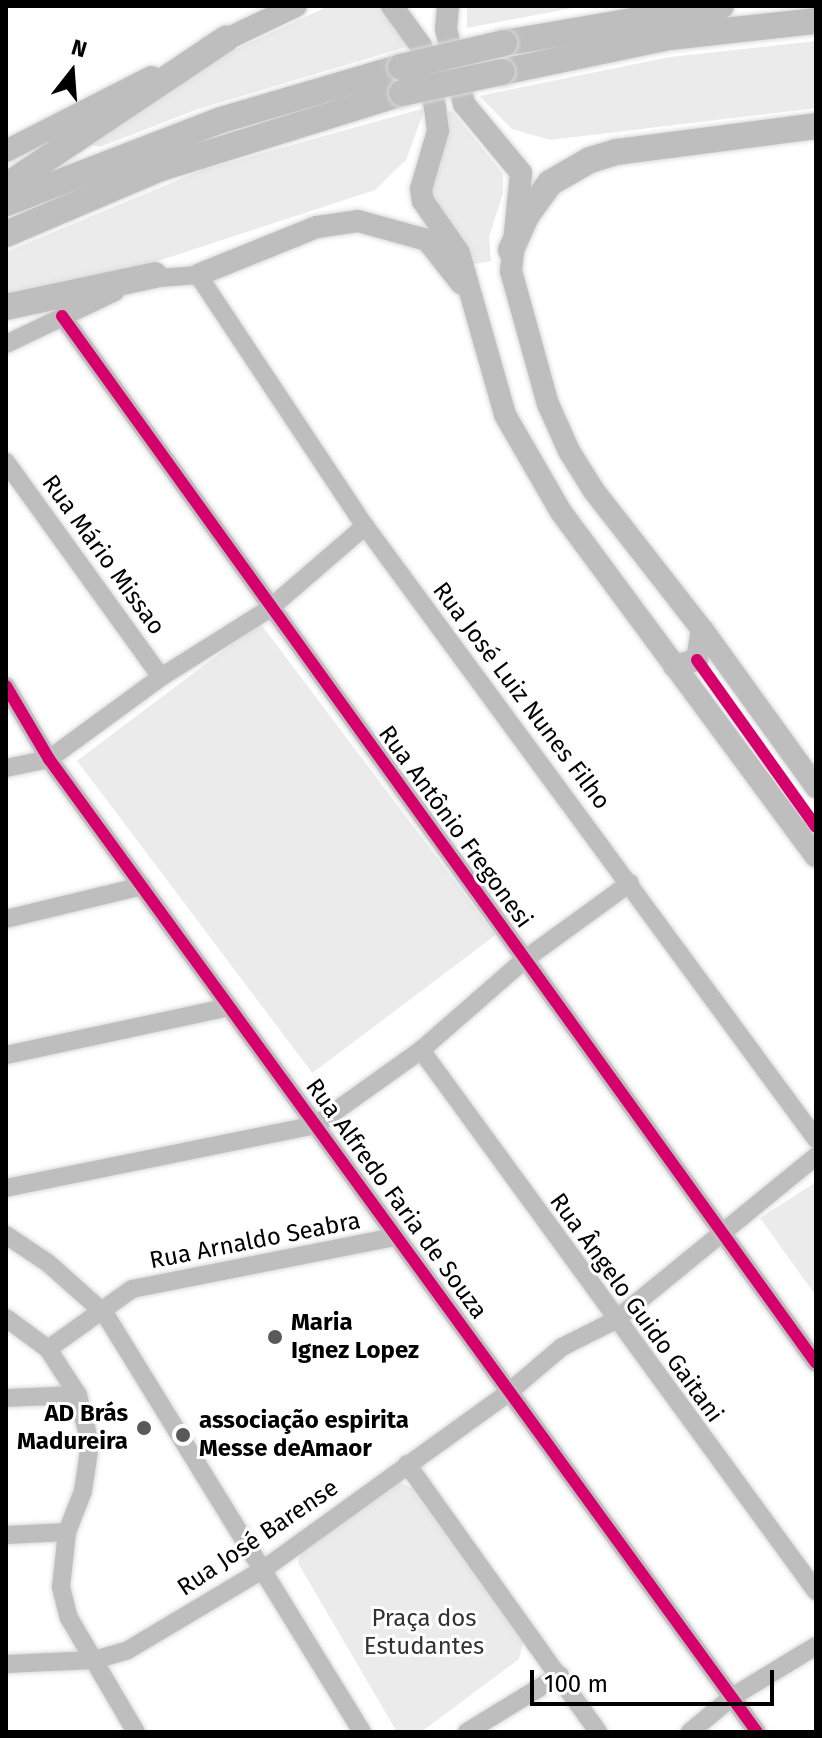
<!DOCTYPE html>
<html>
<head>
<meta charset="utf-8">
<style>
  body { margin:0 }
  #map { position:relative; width:822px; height:1738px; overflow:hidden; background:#fff; font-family:"Fira Sans",sans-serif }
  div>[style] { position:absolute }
  .green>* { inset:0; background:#ebebeb; transform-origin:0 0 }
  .roads { filter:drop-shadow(0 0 2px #dbdbdb) drop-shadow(0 0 2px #dbdbdb) }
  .minor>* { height:18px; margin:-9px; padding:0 9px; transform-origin:9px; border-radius:9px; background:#bebebe }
  .major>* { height:22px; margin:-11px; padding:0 11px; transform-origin:11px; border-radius:11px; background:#bebebe }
  .highway>* { height:26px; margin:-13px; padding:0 13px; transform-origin:13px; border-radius:13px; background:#bebebe }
  .bridges { filter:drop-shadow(0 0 2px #dbdbdb) drop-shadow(0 0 2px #dbdbdb) }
  .highway-bridge>* { height:26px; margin:-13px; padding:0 13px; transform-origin:13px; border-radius:13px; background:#bebebe }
  .cycleway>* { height:12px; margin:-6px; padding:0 6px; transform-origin:6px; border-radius:6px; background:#d6006c }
  .dots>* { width:22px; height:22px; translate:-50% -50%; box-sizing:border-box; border:4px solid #fff; border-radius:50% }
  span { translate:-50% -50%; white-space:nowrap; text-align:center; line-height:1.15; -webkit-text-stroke:6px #fff; paint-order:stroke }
  .street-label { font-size:24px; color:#000 }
  .poi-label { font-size:24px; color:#000; font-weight:700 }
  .left { translate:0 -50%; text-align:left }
  .right { translate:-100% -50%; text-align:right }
  .park-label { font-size:24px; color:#323232 }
  .frame { position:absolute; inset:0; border:8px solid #000; pointer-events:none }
  .north { position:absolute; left:32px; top:32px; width:80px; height:80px; -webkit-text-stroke:6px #fff; paint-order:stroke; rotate:17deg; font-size:22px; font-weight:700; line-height:32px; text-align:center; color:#000 }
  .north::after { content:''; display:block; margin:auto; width:28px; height:36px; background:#000; clip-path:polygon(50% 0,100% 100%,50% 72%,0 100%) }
  .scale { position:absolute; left:530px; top:1670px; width:244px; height:36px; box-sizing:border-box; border:4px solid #000; border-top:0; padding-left:10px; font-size:24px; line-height:28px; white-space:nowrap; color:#000; -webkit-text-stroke:6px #fff; paint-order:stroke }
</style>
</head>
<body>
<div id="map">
  <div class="green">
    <i style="clip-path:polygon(329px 6px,376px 6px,398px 18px,416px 44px,198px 109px,100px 147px,90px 144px,223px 55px)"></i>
    <i style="clip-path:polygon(467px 6px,583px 6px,467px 28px)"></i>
    <i style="clip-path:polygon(816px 41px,816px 108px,550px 140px,512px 129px,479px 96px,670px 57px)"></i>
    <i style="clip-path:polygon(425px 108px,406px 160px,375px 190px,164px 259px,6px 296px,6px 252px,202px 170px)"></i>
    <i style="clip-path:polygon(452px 111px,503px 174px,503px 193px,489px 237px,491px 261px,474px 264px,435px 204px,430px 176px,442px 113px)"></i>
    <i style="left:260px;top:623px;width:391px;height:229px;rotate:53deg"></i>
    <i style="clip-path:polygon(816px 1182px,816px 1296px,760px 1218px)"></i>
    <i style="clip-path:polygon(399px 1482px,412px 1488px,523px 1643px,519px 1659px,421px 1732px,397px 1732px,298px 1563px,300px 1554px)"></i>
  </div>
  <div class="roads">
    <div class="minor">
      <i style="left:146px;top:279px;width:52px;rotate:-4.4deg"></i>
      <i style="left:198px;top:275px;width:301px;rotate:56.4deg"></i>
      <i style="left:365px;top:526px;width:761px;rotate:53.66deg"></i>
      <i style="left:62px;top:316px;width:1290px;rotate:54.24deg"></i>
      <i style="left:6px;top:344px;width:121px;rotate:-25.5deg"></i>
      <i style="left:6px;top:462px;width:265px;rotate:54.2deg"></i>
      <i style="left:6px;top:686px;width:85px;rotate:59.5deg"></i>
      <i style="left:49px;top:759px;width:1203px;rotate:53.96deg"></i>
      <i style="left:6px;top:768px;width:44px;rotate:-11.8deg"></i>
      <i style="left:49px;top:759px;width:139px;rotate:-36.2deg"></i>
      <i style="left:161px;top:677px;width:128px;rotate:-32.2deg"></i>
      <i style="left:269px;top:609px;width:127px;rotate:-40.8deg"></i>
      <i style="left:6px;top:919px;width:140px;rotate:-13.6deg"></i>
      <i style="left:421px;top:1050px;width:670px;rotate:53.87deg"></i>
      <i style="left:6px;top:1055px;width:228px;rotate:-12.1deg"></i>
      <i style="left:6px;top:1188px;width:316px;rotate:-11.5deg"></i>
      <i style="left:316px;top:1125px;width:129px;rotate:-35.5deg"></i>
      <i style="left:421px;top:1050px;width:137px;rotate:-41.1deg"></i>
      <i style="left:524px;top:960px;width:131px;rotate:-36deg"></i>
      <i style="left:6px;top:1235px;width:50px;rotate:33.7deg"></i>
      <i style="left:48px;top:1263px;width:76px;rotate:41.8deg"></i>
      <i style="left:105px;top:1314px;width:491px;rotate:58.4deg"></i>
      <i style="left:6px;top:1318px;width:52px;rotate:36.4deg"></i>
      <i style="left:48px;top:1349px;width:55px;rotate:56.9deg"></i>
      <i style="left:78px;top:1395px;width:50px;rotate:76.2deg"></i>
      <i style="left:90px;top:1444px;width:48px;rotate:98.5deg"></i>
      <i style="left:83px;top:1491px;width:44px;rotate:111.3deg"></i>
      <i style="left:67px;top:1532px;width:55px;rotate:96.2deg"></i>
      <i style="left:61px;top:1587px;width:32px;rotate:76deg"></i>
      <i style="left:69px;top:1618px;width:132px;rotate:59.6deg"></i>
      <i style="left:48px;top:1349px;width:103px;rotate:-35.5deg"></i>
      <i style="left:132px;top:1289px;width:267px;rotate:-11.2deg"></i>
      <i style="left:6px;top:1398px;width:72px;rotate:-2.4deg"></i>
      <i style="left:407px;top:1464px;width:329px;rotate:54.5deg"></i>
      <i style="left:6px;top:1535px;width:61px;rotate:-2.8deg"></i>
      <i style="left:6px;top:1664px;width:88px;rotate:-2.6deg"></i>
      <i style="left:94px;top:1660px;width:35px;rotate:-16deg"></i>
      <i style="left:128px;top:1650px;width:158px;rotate:-30.8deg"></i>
      <i style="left:264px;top:1569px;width:302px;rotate:-35.8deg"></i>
      <i style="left:509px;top:1392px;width:70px;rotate:-40.3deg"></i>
      <i style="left:562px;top:1347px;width:58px;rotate:-26.6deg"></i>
      <i style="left:614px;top:1321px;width:261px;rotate:-39.2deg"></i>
      <i style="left:467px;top:1732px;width:109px;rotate:-31.5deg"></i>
      <i style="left:690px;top:1732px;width:55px;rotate:-39.8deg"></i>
      <i style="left:732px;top:1697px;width:98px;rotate:-31.3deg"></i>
    </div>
    <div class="major">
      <i style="left:392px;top:6px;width:49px;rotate:54.1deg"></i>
      <i style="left:421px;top:46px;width:63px;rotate:77.1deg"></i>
      <i style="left:435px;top:107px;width:24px;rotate:83deg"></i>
      <i style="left:438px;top:131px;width:60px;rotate:106.3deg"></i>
      <i style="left:421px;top:189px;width:12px;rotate:81deg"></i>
      <i style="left:423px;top:201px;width:63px;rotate:55.3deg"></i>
      <i style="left:459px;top:253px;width:168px;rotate:74.1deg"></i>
      <i style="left:505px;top:415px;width:112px;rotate:60deg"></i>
      <i style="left:561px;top:512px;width:428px;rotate:53.5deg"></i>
      <i style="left:448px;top:6px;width:23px;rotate:95deg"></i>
      <i style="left:446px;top:29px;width:77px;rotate:76.5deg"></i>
      <i style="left:464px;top:104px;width:89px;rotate:50.4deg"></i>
      <i style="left:521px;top:173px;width:99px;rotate:95.8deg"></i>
      <i style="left:511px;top:271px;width:138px;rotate:74.5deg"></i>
      <i style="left:548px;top:404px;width:51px;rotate:65.9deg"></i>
      <i style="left:569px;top:451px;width:47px;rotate:58deg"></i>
      <i style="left:594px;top:491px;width:175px;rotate:52deg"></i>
      <i style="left:702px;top:629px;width:195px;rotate:54.2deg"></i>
      <i style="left:210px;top:47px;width:95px;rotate:-25.5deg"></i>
      <i style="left:6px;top:151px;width:163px;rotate:-27deg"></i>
      <i style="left:198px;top:275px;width:128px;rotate:-22deg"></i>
      <i style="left:317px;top:227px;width:41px;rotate:-8.3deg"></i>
      <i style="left:358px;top:221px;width:72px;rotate:15.4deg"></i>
      <i style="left:427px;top:240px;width:55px;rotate:51.7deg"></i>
      <i style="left:674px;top:666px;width:24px;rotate:-15deg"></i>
      <i style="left:697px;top:660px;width:31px;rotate:-81deg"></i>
    </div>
    <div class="highway">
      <i style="left:504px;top:43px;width:220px;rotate:-9.7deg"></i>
      <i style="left:502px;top:72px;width:172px;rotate:-11.8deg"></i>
      <i style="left:670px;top:37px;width:147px;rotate:-6.3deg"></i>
      <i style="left:6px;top:186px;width:265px;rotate:-33.8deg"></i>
      <i style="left:6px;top:203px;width:230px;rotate:-21.1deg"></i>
      <i style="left:221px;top:120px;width:188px;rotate:-16.4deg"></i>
      <i style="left:6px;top:234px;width:168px;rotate:-23.1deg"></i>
      <i style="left:161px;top:168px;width:252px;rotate:-17.3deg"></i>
      <i style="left:511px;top:250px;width:37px;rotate:-66deg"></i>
      <i style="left:526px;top:216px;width:41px;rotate:-54deg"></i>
      <i style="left:550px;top:183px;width:46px;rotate:-29.9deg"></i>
      <i style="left:590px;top:160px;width:28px;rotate:-17deg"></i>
      <i style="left:617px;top:152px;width:201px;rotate:-7.4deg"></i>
      <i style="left:6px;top:307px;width:152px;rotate:-12.1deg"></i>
    </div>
  </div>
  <div class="bridges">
    <div class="highway-bridge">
      <i style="left:401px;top:67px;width:106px;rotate:-13.1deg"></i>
      <i style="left:402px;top:93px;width:102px;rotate:-11.9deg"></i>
    </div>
  </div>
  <div class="cycleway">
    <i style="left:62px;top:316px;width:1290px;rotate:54.24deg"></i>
    <i style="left:697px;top:660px;width:205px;rotate:54.5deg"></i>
    <i style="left:6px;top:686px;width:85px;rotate:59.5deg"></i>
    <i style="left:49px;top:759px;width:1203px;rotate:53.96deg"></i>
  </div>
  <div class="dots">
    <i style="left:275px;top:1337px;background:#595959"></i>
    <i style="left:144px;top:1428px;background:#595959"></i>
    <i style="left:183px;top:1435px;background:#595959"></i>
  </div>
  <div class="street-label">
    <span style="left:103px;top:555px;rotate:54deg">Rua Mário Missao</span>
    <span style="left:521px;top:696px;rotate:53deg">Rua José Luiz Nunes Filho</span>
    <span style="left:455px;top:827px;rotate:54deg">Rua Antônio Fregonesi</span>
    <span style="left:396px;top:1199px;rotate:54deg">Rua Alfredo Faria de Souza</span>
    <span style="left:255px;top:1241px;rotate:-11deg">Rua Arnaldo Seabra</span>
    <span style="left:636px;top:1308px;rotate:54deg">Rua Ângelo Guido Gaitani</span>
    <span style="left:258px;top:1538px;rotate:-34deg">Rua José Barense</span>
  </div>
  <div class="poi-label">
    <span class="left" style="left:291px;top:1337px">Maria<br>Ignez Lopez</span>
    <span class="right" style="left:128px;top:1428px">AD Brás<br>Madureira</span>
    <span class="left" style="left:199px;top:1435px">associação espirita<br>Messe deAmaor</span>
  </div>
  <div class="park-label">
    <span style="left:424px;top:1633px">Praça dos<br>Estudantes</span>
  </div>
  <div class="frame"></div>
  <div class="north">N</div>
  <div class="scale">100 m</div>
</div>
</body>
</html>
